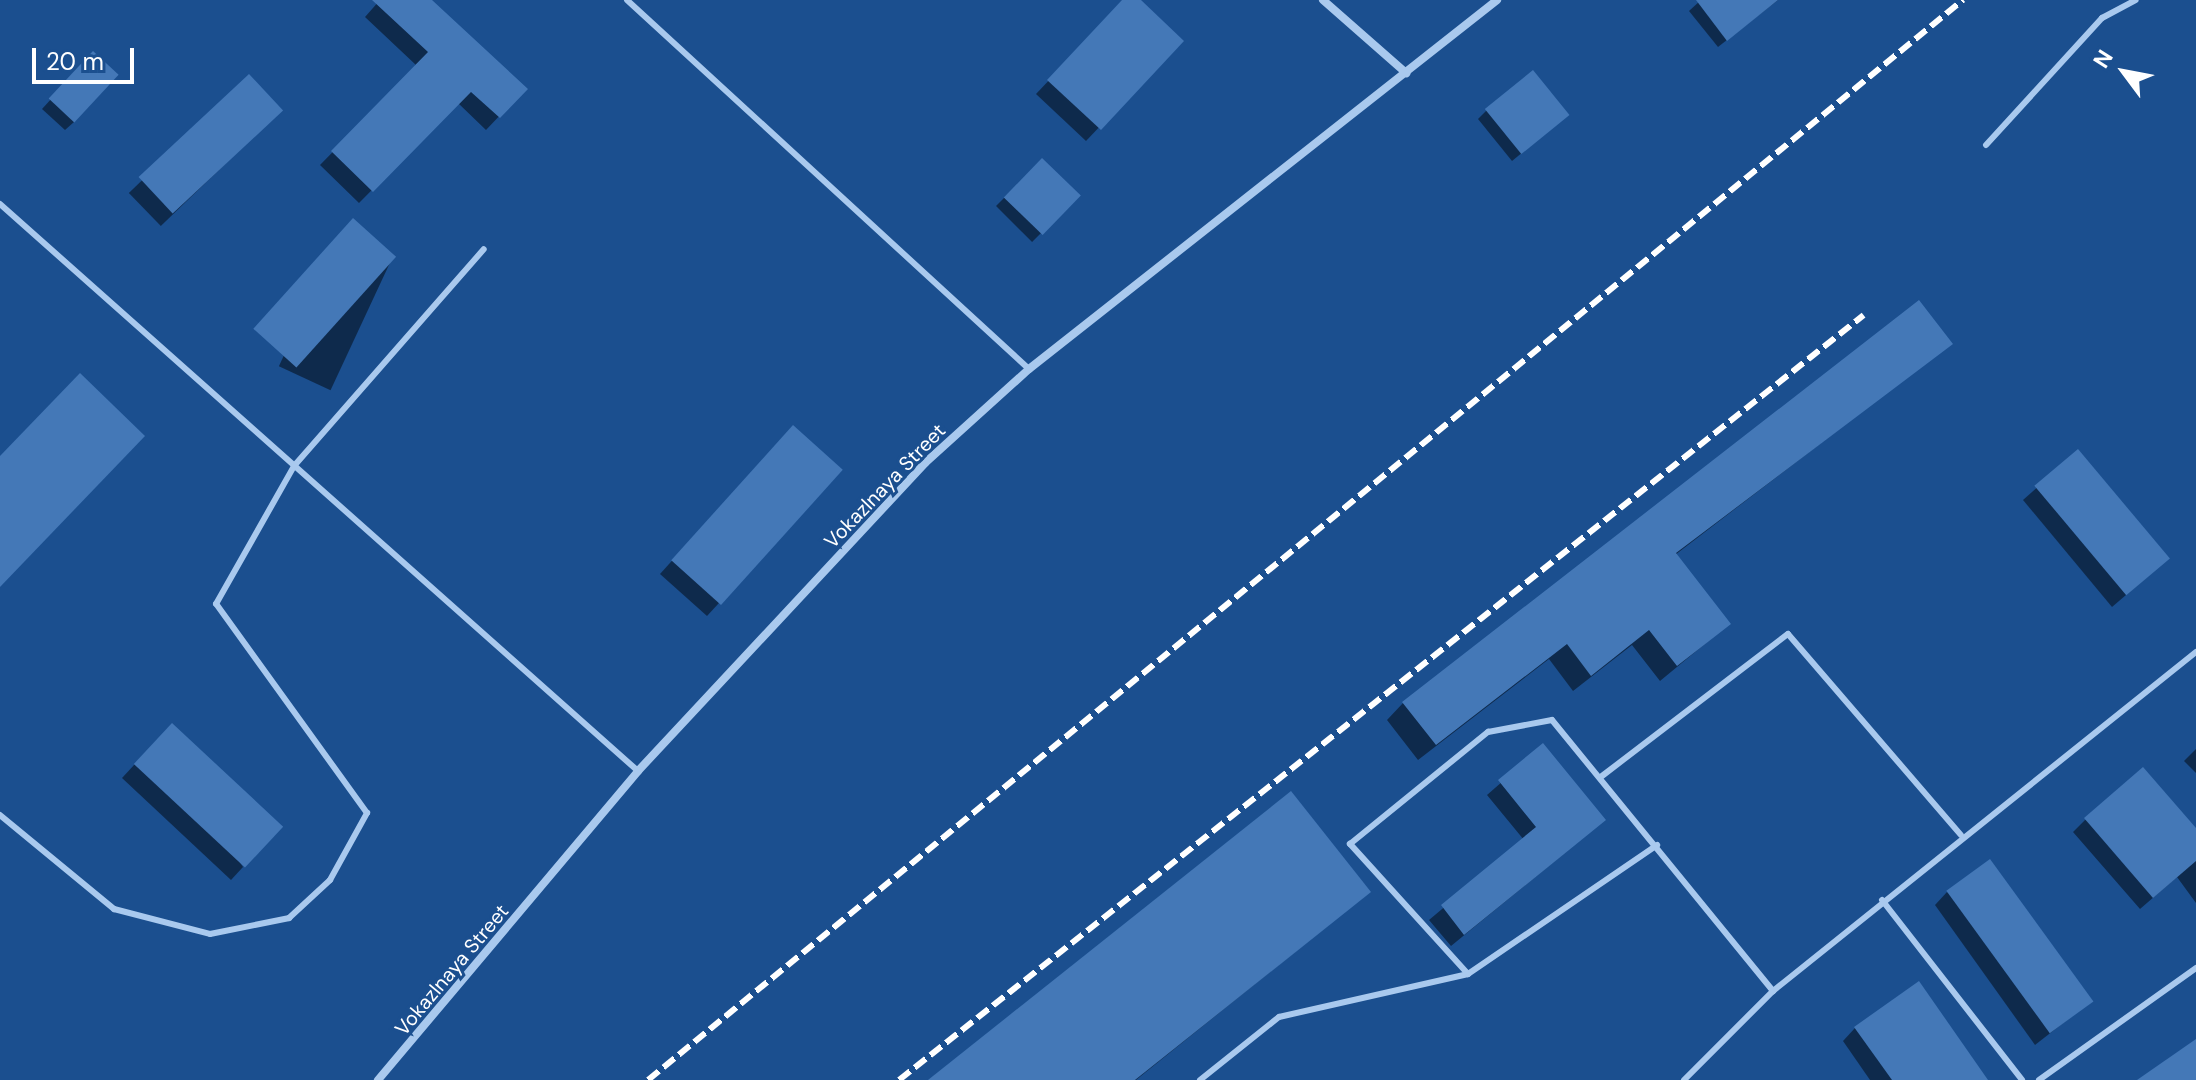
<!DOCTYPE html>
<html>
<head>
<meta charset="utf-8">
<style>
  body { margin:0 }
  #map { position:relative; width:2196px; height:1080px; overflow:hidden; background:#1b4f8f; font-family:"DM Sans",sans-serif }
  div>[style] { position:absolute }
  .shadow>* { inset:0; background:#0007; transform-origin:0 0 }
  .building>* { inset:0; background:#4478b7; transform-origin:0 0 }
  .service>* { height:6px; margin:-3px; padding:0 3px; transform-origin:3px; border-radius:3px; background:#a9c9ee }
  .minor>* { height:8px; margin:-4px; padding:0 4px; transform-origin:4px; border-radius:4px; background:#a9c9ee }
  .rail>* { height:6px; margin-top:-3px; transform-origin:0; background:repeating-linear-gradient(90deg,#fff 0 14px,transparent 0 20px) }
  span { translate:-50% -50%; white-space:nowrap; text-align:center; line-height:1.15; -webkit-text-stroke:6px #1b4f8f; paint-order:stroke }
  .street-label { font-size:20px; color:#fff }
  .north { position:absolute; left:2084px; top:32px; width:80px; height:80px; -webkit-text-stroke:6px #1b4f8f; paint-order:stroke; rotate:302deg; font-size:22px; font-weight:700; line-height:32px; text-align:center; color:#fff }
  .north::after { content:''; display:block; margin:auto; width:28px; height:36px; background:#fff; clip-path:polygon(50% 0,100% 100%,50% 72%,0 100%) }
  .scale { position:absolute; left:32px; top:48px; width:102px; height:36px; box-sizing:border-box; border:4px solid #fff; border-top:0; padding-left:10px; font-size:24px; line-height:28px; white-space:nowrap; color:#fff; -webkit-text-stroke:6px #1b4f8f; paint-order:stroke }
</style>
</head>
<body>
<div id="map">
  <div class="shadow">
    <i style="clip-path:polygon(380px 0,429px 0,525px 89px,486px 130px,458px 103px,359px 203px,320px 165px,417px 66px,365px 17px)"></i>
    <i style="clip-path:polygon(1125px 0,1138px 0,1181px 41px,1086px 141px,1036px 94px)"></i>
    <i style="clip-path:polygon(1701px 0,1778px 0,1718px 47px,1689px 11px)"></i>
    <i style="clip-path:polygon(85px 62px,74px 122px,65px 130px,42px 109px)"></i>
    <i style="left:249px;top:77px;width:46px;height:167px;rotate:46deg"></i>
    <i style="clip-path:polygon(1487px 110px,1558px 123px,1512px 161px,1478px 119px)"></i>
    <i style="left:1042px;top:160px;width:51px;height:65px;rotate:45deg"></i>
    <i style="left:341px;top:233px;width:57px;height:147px;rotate:25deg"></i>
    <i style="clip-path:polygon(1950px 344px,1675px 555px,1729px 624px,1660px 681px,1632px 645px,1573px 691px,1549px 659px,1418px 760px,1387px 720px,1403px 703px)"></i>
    <i style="clip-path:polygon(781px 440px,719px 603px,707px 616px,660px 574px)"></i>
    <i style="clip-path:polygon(2077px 452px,2154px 571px,2112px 607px,2023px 500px)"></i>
    <i style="clip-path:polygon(159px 738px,243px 867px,231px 880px,122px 778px)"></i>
    <i style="clip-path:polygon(1543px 746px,1590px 832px,1451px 946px,1429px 920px,1524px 840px,1487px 795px)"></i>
    <i style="clip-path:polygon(2196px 749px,2196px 773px,2184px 761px)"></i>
    <i style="clip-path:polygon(2085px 820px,2196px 831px,2196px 903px,2177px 877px,2140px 909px,2073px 832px)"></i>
    <i style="clip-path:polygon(1369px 892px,1136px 1080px,931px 1080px)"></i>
    <i style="clip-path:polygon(1947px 892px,2090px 1002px,2035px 1045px,1935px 905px)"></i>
    <i style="clip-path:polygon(1855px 1028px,1986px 1080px,1870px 1080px,1843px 1041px)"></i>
  </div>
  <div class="building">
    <i style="clip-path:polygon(372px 0,432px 0,528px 89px,500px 118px,471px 92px,373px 192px,331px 151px,428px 52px)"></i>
    <i style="clip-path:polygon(1122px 0,1141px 0,1184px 41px,1101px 130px,1047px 80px)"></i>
    <i style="clip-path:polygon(1696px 0,1778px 0,1727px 41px)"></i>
    <i style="left:93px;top:51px;width:35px;height:65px;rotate:43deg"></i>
    <i style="left:1533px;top:70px;width:58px;height:62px;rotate:51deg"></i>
    <i style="left:249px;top:74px;width:50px;height:151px;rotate:47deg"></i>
    <i style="left:1042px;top:158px;width:54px;height:55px;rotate:44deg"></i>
    <i style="left:353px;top:218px;width:58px;height:149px;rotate:42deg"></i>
    <i style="clip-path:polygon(1919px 300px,1953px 344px,1676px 553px,1731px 624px,1677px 666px,1649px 630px,1591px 676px,1567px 644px,1436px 745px,1402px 702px)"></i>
    <i style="clip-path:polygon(80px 373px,145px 436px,0 587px,0 456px)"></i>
    <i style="left:793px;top:425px;width:67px;height:182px;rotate:42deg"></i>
    <i style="left:2078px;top:449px;width:143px;height:57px;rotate:50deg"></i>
    <i style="left:172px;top:723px;width:152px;height:56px;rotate:43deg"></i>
    <i style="clip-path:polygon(1543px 743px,1606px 820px,1464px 935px,1441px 905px,1536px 827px,1498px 780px)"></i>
    <i style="clip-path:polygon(2143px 767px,2196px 828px,2196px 861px,2153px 898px,2084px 818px)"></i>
    <i style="clip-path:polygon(1291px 791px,1371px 892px,1135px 1080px,928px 1080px)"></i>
    <i style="left:1990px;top:859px;width:176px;height:54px;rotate:54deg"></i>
    <i style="clip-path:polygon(1919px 981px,1988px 1080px,1892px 1080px,1854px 1027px)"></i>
    <i style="clip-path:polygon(2196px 1039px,2196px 1080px,2137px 1080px)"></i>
  </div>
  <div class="service">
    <i style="left:627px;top:0;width:546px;rotate:42.55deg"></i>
    <i style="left:1986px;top:145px;width:172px;rotate:-47.6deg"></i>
    <i style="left:2102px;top:18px;width:38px;rotate:-28deg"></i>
    <i style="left:0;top:204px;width:854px;rotate:41.63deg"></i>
    <i style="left:1602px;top:776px;width:234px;rotate:-37.4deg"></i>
    <i style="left:1788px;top:634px;width:265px;rotate:49.3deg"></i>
    <i style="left:0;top:815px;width:148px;rotate:39.5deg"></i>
    <i style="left:114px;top:909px;width:99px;rotate:14.6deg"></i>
    <i style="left:210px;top:934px;width:81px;rotate:-11.4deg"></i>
    <i style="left:289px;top:918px;width:56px;rotate:-42.8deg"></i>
    <i style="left:330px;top:880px;width:77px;rotate:-61.1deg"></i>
    <i style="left:367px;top:813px;width:258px;rotate:-125.8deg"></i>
    <i style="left:216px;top:604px;width:159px;rotate:-60.5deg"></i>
    <i style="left:294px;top:466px;width:288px;rotate:-48.8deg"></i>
    <i style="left:1882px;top:900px;width:228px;rotate:52.1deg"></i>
    <i style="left:1468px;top:974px;width:176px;rotate:-132.2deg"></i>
    <i style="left:1350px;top:844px;width:178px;rotate:-39.1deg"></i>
    <i style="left:1488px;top:732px;width:65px;rotate:-10.6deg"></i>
    <i style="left:1552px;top:720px;width:350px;rotate:50.8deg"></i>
    <i style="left:1200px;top:1080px;width:101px;rotate:-38.6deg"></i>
    <i style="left:1279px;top:1017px;width:194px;rotate:-12.8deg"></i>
    <i style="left:1468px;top:974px;width:229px;rotate:-34.3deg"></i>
    <i style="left:1684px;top:1080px;width:126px;rotate:-45deg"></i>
    <i style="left:1773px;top:991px;width:542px;rotate:-38.71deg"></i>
    <i style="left:2039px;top:1080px;width:193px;rotate:-35.5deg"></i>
  </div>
  <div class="minor">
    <i style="left:1323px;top:0;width:111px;rotate:41.3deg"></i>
    <i style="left:378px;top:1080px;width:404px;rotate:-49.9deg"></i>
    <i style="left:638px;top:771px;width:421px;rotate:-47deg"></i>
    <i style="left:925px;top:463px;width:140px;rotate:-42.1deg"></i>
    <i style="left:1029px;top:369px;width:596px;rotate:-38.25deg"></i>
  </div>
  <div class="rail">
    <i style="left:648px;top:1080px;width:1702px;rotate:-39.4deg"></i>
    <i style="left:899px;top:1080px;width:1231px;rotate:-38.41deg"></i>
  </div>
  <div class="street-label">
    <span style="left:885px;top:486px;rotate:-46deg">Vokazlnaya Street</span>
    <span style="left:452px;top:970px;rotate:-50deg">Vokazlnaya Street</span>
  </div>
  <div class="north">N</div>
  <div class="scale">20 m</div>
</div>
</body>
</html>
